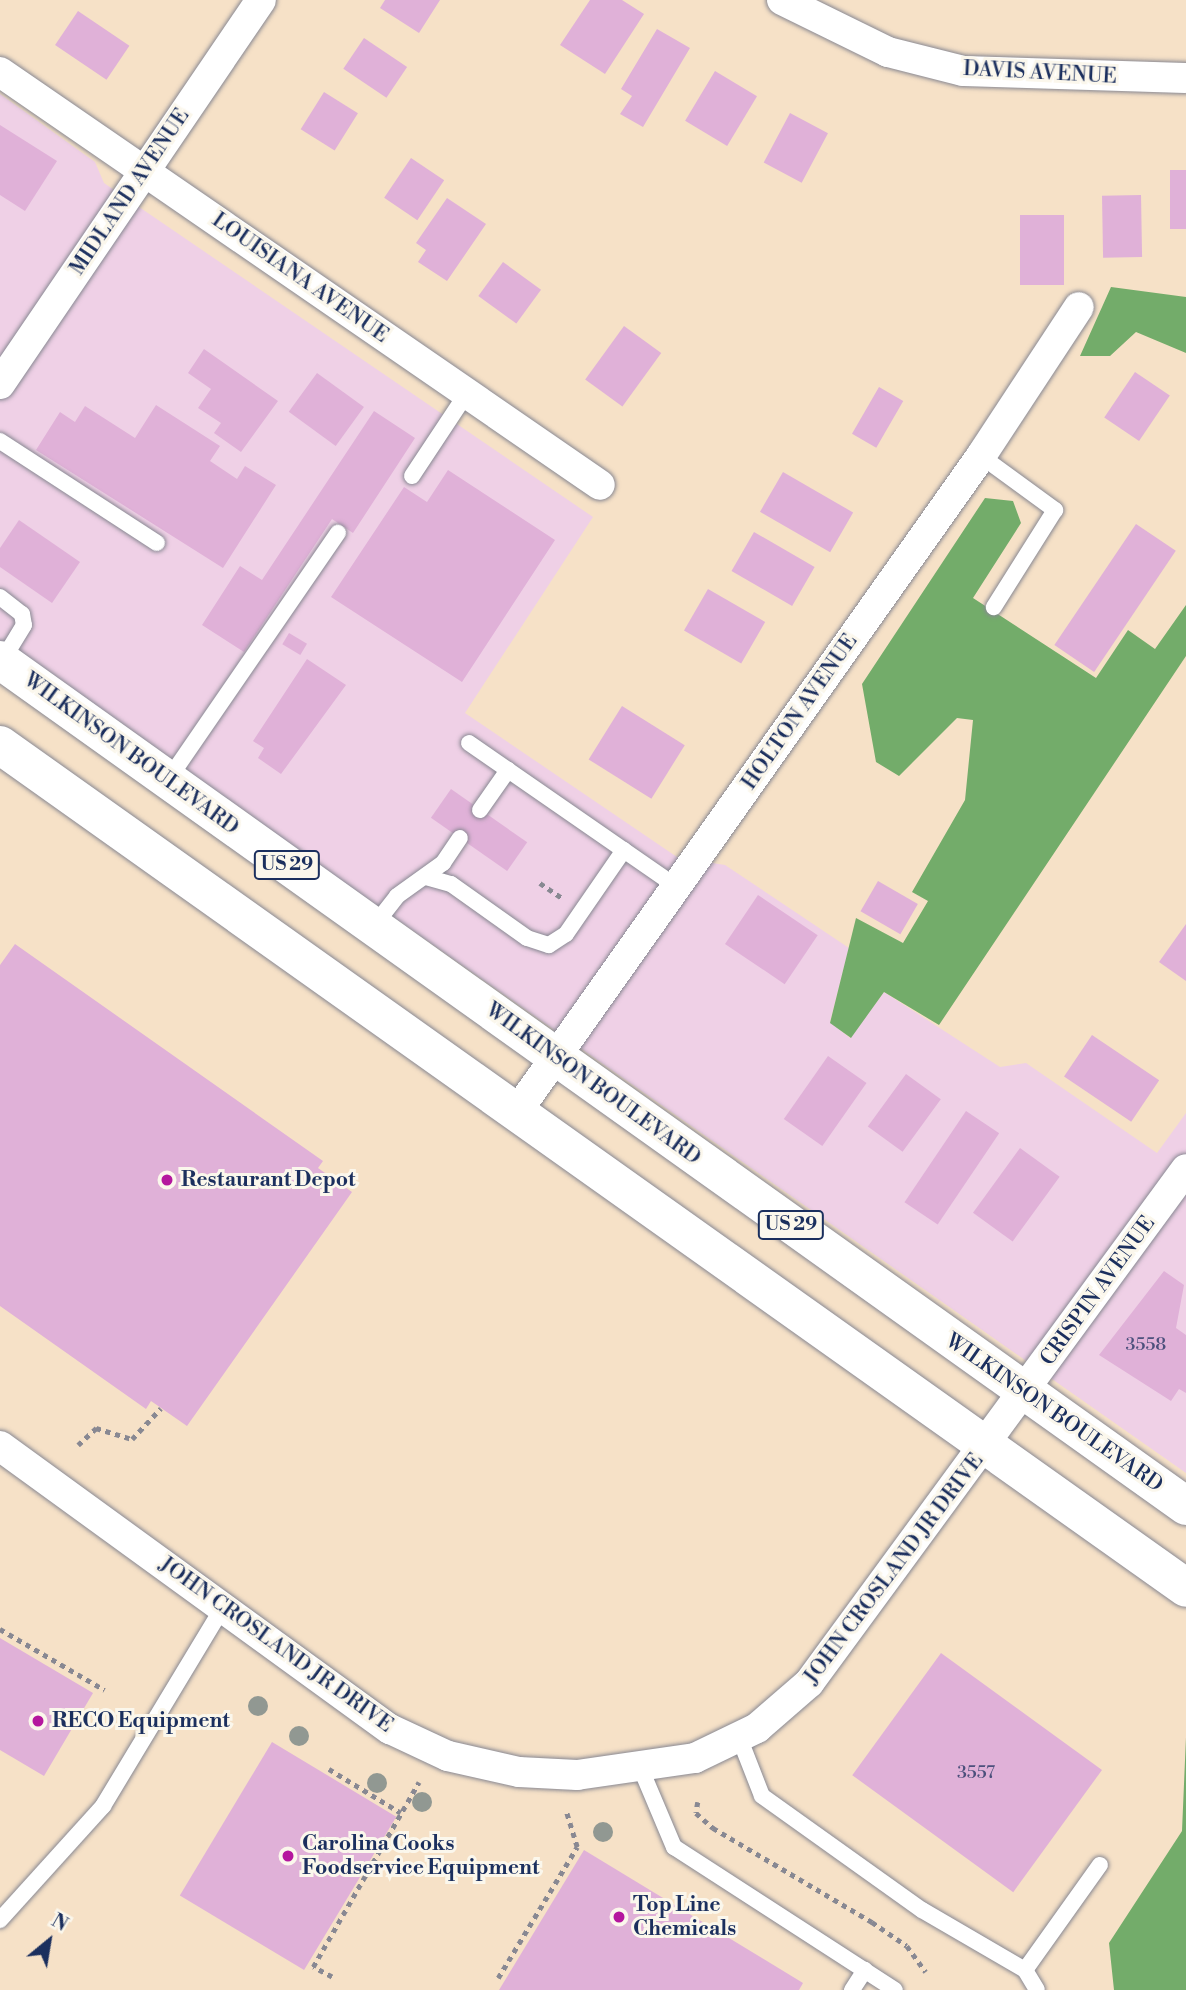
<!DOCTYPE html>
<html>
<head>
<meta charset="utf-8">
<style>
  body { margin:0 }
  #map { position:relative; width:1186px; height:1990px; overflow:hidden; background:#f6e1c7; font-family:"Libre Bodoni",serif }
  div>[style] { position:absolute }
  .built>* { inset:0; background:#efd0e6 }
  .forest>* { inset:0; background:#73ac6a }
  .building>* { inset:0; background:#e0b1d8; transform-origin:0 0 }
  .path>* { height:4.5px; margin-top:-2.25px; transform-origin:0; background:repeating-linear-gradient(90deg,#888892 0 5px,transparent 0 10px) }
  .roads { filter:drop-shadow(0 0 2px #888892) drop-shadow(0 0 2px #888892) }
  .service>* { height:16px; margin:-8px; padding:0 8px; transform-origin:8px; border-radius:8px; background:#fff }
  .minor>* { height:30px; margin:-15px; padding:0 15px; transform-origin:15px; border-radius:15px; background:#fff }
  .primary>* { height:38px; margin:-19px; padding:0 19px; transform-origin:19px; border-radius:19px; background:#fff }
  .trees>* { width:20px; height:20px; margin:-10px; border-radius:50%; background:#919892 }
  .dots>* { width:19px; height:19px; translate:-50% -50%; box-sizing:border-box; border:4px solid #fbf7ec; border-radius:50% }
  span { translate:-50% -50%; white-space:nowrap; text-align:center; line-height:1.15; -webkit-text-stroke:6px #fbf7ec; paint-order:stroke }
  .number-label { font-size:18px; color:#4c507c }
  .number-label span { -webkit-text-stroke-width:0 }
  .shield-label span { padding:2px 5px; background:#fbf7ec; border:2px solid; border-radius:5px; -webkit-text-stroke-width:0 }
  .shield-label { font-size:19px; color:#1b2f5e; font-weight:700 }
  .street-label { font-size:21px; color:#1b2f5e }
  .poi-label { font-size:21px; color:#1b2f5e; font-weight:700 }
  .left { translate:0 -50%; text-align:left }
  .north { position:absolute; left:14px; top:1906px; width:70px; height:70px; -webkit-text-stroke:5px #fbf7ec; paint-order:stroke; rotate:30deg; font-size:19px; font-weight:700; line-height:28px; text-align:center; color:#1b2f5e }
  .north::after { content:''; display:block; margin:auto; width:24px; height:32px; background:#1b2f5e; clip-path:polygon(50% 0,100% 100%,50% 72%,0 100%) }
</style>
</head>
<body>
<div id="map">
  <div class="built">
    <i style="clip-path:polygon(0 94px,95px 162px,104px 183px,593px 517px,465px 713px,677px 857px,725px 865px,849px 948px,830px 1022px,850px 1038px,884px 992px,1000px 1067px,1026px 1063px,1157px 1153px,1186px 1113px,1186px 1473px,0 641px)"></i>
  </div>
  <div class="forest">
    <i style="clip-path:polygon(1111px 287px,1186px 297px,1186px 353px,1136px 332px,1110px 356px,1080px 356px)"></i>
    <i style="clip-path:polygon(985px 498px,1013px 501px,1021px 523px,973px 598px,1096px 678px,1128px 630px,1155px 649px,1186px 605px,1186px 656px,939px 1025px,884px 992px,851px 1038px,830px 1023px,856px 918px,903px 943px,928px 901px,912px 892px,965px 800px,973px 720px,957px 718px,899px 776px,876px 762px,862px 684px)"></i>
    <i style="clip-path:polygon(1186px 1737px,1186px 1990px,1114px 1990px,1109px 1943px,1182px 1831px)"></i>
  </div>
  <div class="building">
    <i style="clip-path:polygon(385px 0,440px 0,419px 33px,380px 8px)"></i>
    <i style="clip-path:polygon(590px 0,622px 0,644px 14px,605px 74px,560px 45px)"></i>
    <i style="left:78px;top:11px;width:62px;height:41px;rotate:34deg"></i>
    <i style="clip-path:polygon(657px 29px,690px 48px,643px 127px,620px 114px,632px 96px,621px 89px)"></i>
    <i style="left:364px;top:38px;width:52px;height:37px;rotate:34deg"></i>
    <i style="left:715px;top:71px;width:49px;height:58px;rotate:31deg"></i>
    <i style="left:324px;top:92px;width:40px;height:44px;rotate:32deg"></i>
    <i style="left:790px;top:113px;width:43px;height:56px;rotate:28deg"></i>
    <i style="clip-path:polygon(0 125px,57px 161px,25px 211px,0 195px)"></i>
    <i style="left:411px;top:158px;width:40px;height:48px;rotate:34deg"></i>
    <i style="left:1170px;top:170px;width:16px;height:59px"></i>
    <i style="left:1141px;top:195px;width:62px;height:39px;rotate:89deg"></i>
    <i style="clip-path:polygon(447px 198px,486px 224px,447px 281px,418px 262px,426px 250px,416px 243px)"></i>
    <i style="left:1020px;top:215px;width:44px;height:70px"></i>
    <i style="left:503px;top:262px;width:47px;height:42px;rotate:36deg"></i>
    <i style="left:624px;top:326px;width:46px;height:66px;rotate:36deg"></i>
    <i style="clip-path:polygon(204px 349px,278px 401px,241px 452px,214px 433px,221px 423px,198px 408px,211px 389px,188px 373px)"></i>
    <i style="left:1135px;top:372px;width:42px;height:55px;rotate:34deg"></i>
    <i style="left:317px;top:373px;width:58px;height:48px;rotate:36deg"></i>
    <i style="left:879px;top:387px;width:28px;height:54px;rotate:30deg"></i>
    <i style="clip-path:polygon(156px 405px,220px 446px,210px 461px,237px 479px,245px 466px,276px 485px,223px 568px,36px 450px,60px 412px,75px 422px,85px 406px,135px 438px)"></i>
    <i style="clip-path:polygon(374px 411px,415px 438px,353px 533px,332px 519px,244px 652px,202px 625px,240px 566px,262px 580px)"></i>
    <i style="clip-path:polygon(448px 470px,555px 540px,462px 682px,331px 597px,404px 487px,427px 502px)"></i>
    <i style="left:783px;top:472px;width:81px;height:46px;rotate:30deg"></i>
    <i style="clip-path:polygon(19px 520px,80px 562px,52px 603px,0 567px,0 548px)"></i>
    <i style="left:1136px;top:524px;width:48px;height:146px;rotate:34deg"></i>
    <i style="left:754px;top:532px;width:70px;height:45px;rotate:30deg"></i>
    <i style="left:708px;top:589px;width:66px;height:48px;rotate:30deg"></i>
    <i style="left:289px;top:633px;width:21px;height:13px;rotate:31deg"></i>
    <i style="clip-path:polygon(307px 659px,346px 685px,281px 774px,258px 758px,264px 748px,253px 741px)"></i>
    <i style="left:622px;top:706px;width:74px;height:63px;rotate:32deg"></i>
    <i style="left:451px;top:789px;width:93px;height:35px;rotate:35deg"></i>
    <i style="left:878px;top:881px;width:46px;height:35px;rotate:30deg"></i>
    <i style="left:758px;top:895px;width:72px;height:59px;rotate:34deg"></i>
    <i style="clip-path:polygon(1186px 924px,1186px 981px,1159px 962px)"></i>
    <i style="clip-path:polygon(15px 944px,323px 1161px,318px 1168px,352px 1192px,187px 1426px,151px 1401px,146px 1409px,0 1306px,0 965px)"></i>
    <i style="left:1092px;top:1035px;width:81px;height:50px;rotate:34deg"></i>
    <i style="left:828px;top:1056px;width:47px;height:77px;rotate:35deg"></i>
    <i style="left:906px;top:1074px;width:43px;height:65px;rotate:36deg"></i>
    <i style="left:966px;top:1111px;width:40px;height:110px;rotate:34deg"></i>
    <i style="left:1020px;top:1148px;width:49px;height:80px;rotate:36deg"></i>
    <i style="clip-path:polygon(1164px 1271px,1184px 1285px,1176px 1328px,1186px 1335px,1186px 1393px,1179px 1389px,1171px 1401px,1099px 1355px)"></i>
    <i style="clip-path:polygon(0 1638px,93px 1693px,44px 1776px,0 1750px)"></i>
    <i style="left:941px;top:1653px;width:199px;height:151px;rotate:36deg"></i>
    <i style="left:272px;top:1742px;width:145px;height:179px;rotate:31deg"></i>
    <i style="clip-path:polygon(584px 1850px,803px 1983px,799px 1990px,499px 1990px)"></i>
  </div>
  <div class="path">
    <i style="left:540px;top:883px;width:27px;rotate:34deg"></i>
    <i style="left:78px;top:1445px;width:25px;rotate:-43deg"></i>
    <i style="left:96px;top:1428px;width:38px;rotate:17deg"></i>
    <i style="left:132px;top:1439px;width:42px;rotate:-46.9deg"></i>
    <i style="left:0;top:1629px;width:121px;rotate:30.2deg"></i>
    <i style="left:329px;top:1769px;width:84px;rotate:31.4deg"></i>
    <i style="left:698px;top:1802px;width:11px;rotate:100deg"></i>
    <i style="left:696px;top:1813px;width:23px;rotate:41deg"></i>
    <i style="left:713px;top:1828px;width:185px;rotate:30.6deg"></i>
    <i style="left:872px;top:1922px;width:42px;rotate:34.4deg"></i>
    <i style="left:907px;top:1946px;width:32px;rotate:54deg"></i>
    <i style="left:332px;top:1977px;width:21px;rotate:-152deg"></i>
    <i style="left:313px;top:1967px;width:213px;rotate:-60.2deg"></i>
    <i style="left:498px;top:1978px;width:153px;rotate:-58.9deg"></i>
    <i style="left:577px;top:1847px;width:37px;rotate:-107deg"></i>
  </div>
  <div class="roads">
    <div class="service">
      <i style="left:0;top:441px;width:187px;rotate:33deg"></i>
      <i style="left:981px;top:456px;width:92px;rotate:36.1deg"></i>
      <i style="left:1055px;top:510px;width:115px;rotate:122.2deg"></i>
      <i style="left:412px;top:476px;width:100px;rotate:-56.5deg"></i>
      <i style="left:0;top:597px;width:28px;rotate:38deg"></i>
      <i style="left:22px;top:614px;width:11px;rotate:80deg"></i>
      <i style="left:24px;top:625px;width:42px;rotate:121.4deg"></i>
      <i style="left:469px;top:743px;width:253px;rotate:34.7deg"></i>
      <i style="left:168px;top:780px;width:300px;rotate:-55.5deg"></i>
      <i style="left:480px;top:810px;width:49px;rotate:-55deg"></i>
      <i style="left:426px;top:877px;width:26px;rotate:16deg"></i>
      <i style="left:451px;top:884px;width:93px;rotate:35.4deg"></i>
      <i style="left:527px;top:938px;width:23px;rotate:18deg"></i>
      <i style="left:549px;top:945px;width:20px;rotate:-33deg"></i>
      <i style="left:566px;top:934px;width:102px;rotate:-55.4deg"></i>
      <i style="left:373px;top:927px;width:39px;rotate:-52deg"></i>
      <i style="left:397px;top:896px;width:57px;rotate:-35.7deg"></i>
      <i style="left:443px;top:863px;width:30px;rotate:-56deg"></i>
      <i style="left:739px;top:1737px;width:63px;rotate:68.7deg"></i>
      <i style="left:762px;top:1796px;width:196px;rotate:35.5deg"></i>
      <i style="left:922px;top:1910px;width:119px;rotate:30.2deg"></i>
      <i style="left:1025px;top:1970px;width:23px;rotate:59deg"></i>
      <i style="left:641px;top:1769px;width:85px;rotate:67.1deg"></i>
      <i style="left:674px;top:1847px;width:263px;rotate:32.9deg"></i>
      <i style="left:0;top:1920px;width:154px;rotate:-47.9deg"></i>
      <i style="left:103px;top:1806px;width:232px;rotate:-58.9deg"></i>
      <i style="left:1025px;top:1970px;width:129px;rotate:-54.5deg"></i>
      <i style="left:852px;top:1990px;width:24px;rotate:-57deg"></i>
    </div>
    <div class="minor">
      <i style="left:782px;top:0;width:118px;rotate:26.1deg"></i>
      <i style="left:888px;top:52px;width:77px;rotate:14.2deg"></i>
      <i style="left:963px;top:71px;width:223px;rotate:1.8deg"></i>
      <i style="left:0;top:72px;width:728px;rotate:34.54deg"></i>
      <i style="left:0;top:384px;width:464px;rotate:-55.8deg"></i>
      <i style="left:516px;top:1113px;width:805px;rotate:-54.71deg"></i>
      <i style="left:981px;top:456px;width:178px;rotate:-56.7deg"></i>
      <i style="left:0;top:1446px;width:482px;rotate:36deg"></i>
      <i style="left:390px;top:1729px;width:64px;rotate:25deg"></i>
      <i style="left:448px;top:1756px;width:73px;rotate:12.7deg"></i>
      <i style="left:519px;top:1772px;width:58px;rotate:3deg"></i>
      <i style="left:577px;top:1775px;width:119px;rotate:-8.2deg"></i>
      <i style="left:695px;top:1758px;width:69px;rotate:-25.8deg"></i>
      <i style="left:757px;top:1728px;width:69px;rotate:-40.9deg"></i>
      <i style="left:809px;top:1683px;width:637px;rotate:-53.74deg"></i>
    </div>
    <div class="primary">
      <i style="left:0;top:660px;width:1457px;rotate:35.5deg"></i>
      <i style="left:0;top:745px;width:1455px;rotate:35.4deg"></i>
    </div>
  </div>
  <div class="trees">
    <i style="left:258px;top:1706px"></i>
    <i style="left:299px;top:1736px"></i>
    <i style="left:377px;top:1783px"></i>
    <i style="left:422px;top:1802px"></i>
    <i style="left:603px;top:1832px"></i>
  </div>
  <div class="dots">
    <i style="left:167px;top:1180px;background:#b5179e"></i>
    <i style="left:38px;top:1721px;background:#b5179e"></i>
    <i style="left:288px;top:1856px;background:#b5179e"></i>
    <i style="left:619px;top:1917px;background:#b5179e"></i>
  </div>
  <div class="number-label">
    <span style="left:1146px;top:1345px">3558</span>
    <span style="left:976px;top:1773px">3557</span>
  </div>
  <div class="shield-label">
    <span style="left:287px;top:865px">US 29</span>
    <span style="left:791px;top:1225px">US 29</span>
  </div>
  <div class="street-label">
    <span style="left:1040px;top:73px;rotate:3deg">DAVIS AVENUE</span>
    <span style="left:130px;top:192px;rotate:-56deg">MIDLAND AVENUE</span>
    <span style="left:300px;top:278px;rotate:35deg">LOUISIANA AVENUE</span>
    <span style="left:800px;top:712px;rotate:-55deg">HOLTON AVENUE</span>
    <span style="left:131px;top:754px;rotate:36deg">WILKINSON BOULEVARD</span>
    <span style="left:593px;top:1084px;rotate:36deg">WILKINSON BOULEVARD</span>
    <span style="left:1098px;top:1291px;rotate:-54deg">CRISPIN AVENUE</span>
    <span style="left:1054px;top:1413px;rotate:35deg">WILKINSON BOULEVARD</span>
    <span style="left:894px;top:1569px;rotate:-53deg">JOHN CROSLAND JR DRIVE</span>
    <span style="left:276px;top:1645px;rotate:36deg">JOHN CROSLAND JR DRIVE</span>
  </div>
  <div class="poi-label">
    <span class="left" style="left:181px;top:1180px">Restaurant Depot</span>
    <span class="left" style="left:52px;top:1721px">RECO Equipment</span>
    <span class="left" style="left:302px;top:1856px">Carolina Cooks<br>Foodservice Equipment</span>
    <span class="left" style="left:633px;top:1917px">Top Line<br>Chemicals</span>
  </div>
  <div class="north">N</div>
</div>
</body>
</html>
